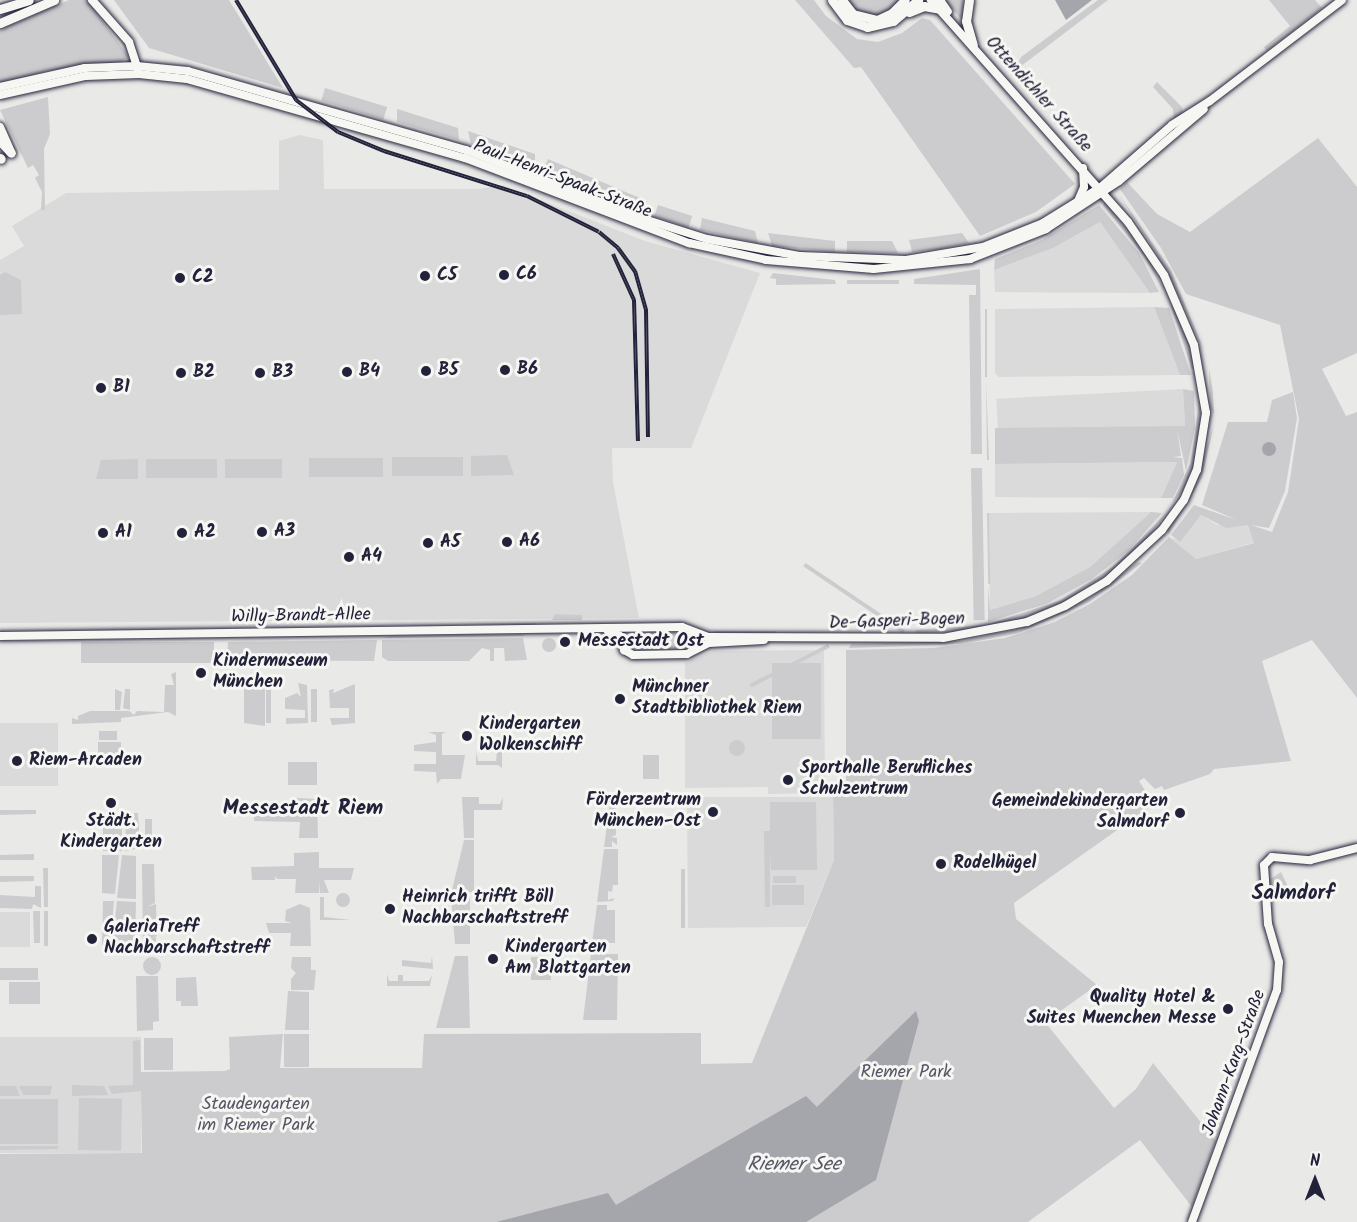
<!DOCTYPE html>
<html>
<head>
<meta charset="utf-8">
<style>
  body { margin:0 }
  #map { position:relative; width:1357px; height:1222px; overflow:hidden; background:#e9e9e7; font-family:Kalam,sans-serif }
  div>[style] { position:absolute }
  .built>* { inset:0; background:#dadada; transform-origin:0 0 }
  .green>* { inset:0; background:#ccccce; transform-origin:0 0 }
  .round { border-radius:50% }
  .water>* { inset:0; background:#a5a5ac }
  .roads { filter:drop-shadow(0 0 2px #22223b) drop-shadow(0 0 2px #22223b) }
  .secondary>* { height:8px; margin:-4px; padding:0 4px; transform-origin:4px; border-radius:4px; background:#f6f6f2 }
  .highway>* { height:9px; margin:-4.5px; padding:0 4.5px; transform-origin:4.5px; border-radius:4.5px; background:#f6f6f2 }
  .rail>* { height:4px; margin-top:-2px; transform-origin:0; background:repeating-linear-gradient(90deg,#f6f6f2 0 4.5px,#22223b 0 9px); box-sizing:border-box; border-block:2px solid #22223b }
  .dots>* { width:16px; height:16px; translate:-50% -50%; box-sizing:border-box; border:3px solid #f6f6f2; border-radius:50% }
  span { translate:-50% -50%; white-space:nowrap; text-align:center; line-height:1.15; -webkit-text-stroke:6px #f6f6f2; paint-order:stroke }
  .street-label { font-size:18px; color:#22223b }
  .poi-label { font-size:18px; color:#22223b; font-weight:700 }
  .left { translate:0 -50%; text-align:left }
  .right { translate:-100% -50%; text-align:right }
  .park-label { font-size:18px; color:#555567 }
  .water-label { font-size:20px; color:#565668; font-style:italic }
  .quarter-label { font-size:21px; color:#22223b; font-weight:700 }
  .north { position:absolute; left:1285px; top:1150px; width:60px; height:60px; -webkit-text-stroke:4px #f6f6f2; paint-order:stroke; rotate:0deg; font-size:16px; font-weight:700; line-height:24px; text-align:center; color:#22223b }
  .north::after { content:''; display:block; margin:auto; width:21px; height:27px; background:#22223b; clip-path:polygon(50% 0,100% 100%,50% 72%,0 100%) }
</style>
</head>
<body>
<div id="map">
  <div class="built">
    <i style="clip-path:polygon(299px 135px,323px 140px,324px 189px,479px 189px,502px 185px,645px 241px,760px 273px,691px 448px,612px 448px,613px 482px,639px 618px,0 623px,0 260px,24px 246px,12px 226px,66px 193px,279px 190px,279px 141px)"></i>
    <i style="clip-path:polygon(1100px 222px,1150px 293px,995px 292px,994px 270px,1053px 248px)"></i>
    <i style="clip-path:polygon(1154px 307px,1180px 375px,999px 377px,995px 373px,995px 309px)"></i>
    <i style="left:1183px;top:389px;width:37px;height:187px;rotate:87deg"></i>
    <i style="clip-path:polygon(1177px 462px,1161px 498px,995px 497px,995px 464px)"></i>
    <i style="clip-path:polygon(1151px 512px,1090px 567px,1036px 596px,990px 610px,989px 513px)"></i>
    <i style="clip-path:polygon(1201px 515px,1217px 525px,1248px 525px,1255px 542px,1196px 559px,1169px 537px,1180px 541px)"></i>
    <i style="clip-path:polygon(824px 650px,825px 793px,768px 794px,768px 787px,685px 788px,685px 663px,713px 651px)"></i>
    <i style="left:0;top:723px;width:58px;height:63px"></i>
    <i style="clip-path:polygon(687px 797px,833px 797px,834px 860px,806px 927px,688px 928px)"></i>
    <i style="left:0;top:912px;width:30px;height:35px"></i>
    <i style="left:141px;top:1037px;width:116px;height:141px;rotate:90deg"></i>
  </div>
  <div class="green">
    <i style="clip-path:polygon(69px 0,87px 0,129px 57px,118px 63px,47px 71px,0 84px,0 30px)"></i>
    <i style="clip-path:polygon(114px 0,229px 0,283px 88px,149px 48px)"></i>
    <i style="clip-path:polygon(795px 0,814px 0,826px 16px,857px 39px,878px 42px,902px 33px,922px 18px,930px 20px,1075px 184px,1036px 212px,980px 236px,861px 67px,854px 68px)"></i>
    <i style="clip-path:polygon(847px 0,902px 0,881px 15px,872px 16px,858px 12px)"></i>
    <i style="clip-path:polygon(944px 0,963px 0,963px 21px)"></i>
    <i style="clip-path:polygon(1098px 0,1108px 0,1012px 73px,1021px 57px)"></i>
    <i style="clip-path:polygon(1269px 0,1315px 0,1322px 8px,1267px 51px,1264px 47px,1290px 26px)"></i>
    <i style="clip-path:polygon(1157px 82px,1182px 107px,1183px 115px,1174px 119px,1173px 109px,1153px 87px)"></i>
    <i style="left:325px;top:88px;width:65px;height:13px;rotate:17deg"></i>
    <i style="clip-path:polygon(48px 97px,50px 134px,44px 149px,45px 209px,41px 211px,42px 192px,35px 178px,39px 175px,33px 165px,28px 168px,0 110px)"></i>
    <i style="clip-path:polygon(397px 109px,458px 128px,459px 140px,397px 122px)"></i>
    <i style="clip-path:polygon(468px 131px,535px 154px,535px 166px,471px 144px)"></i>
    <i style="clip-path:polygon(1318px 138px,1357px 187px,1357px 353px,1322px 369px,1346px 416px,1357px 412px,1357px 698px,1312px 640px,1262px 661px,1291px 761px,1214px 769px,1210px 774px,1164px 790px,1162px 786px,1155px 789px,1144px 778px,1139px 781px,1154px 804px,1014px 903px,1016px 919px,1097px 985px,1045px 1022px,1114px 1108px,1136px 1089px,1153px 1063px,1216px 1141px,1192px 1207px,1140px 1140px,1028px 1222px,0 1222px,0 1154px,142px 1153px,141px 1091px,112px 1094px,108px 1086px,133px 1085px,133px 1041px,140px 1040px,141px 1072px,225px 1071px,230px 1069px,229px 1037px,283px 1034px,280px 1068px,422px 1068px,424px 1034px,701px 1033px,701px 1064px,752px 1063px,834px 860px,833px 793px,846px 793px,846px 650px,934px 648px,1005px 638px,1055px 622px,1090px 604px,1132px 575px,1169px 537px,1196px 559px,1254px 543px,1248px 525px,1226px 528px,1201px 515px,1180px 542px,1171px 535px,1194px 505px,1237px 520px,1202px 505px,1228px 422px,1267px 422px,1272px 400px,1293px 392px,1297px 418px,1285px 491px,1269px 528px,1251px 525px,1272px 532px,1288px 492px,1299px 419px,1280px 325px,1186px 294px,1161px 248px,1120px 189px,1127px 182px,1157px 214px,1190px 232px)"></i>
    <i style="left:548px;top:159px;width:108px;height:12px;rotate:23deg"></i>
    <i style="clip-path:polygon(1118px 193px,1171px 270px,1205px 353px,1168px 272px)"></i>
    <i style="clip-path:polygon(1105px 202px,1147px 254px,1164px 291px,1144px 256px,1103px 205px)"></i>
    <i style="left:658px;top:205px;width:36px;height:12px;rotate:18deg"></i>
    <i style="clip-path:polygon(1099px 205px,1139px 253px,1159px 292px,1150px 293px,1100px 222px,1053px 248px,994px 270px,995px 259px,1042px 240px)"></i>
    <i style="clip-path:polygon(702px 218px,755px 231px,758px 243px,700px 230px)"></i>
    <i style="clip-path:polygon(768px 233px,835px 241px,835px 252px,772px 246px)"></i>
    <i style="clip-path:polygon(962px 233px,969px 243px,940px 249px,912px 252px,909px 240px)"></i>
    <i style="clip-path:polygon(847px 241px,892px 241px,898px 253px,847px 252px)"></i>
    <i style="clip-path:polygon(980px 269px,982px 454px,971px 454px,969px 295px,976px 295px,976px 285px,914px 284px,914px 279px)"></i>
    <i style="clip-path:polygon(5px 272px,21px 280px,22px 314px,0 315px,0 275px)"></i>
    <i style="clip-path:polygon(773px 273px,835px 280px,836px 284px,776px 285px,776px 279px,770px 278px)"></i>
    <i style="left:847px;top:280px;width:52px;height:4px"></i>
    <i style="clip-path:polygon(1170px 303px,1182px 323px,1196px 368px,1192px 369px)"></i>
    <i style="clip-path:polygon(1154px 307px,1169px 308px,1191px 375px,1180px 375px)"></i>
    <i style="left:985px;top:309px;width:2px;height:68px"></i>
    <i style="clip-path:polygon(1209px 369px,1213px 392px,1214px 414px,1210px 407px)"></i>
    <i style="clip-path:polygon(986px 379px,989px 460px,987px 460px)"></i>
    <i style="clip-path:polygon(1183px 389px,1194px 391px,1195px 428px,1186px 471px,1177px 429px,1181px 456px,1173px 457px,1182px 458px,1184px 475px,1173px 498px,1161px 498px,1177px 462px,995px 464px,995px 428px,1185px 426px)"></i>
    <i style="clip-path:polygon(1199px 401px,1201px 423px,1195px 462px,1183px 491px,1172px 503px,1191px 462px)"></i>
    <i style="clip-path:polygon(1214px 424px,1202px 478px,1169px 534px,1167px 531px,1194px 488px)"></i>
    <i style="clip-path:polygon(507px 455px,514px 475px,471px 476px,471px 456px)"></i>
    <i style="left:463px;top:457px;width:19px;height:71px;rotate:90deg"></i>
    <i style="left:309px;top:458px;width:74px;height:19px"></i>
    <i style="clip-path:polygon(138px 459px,138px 479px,96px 479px,101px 460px)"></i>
    <i style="left:217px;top:459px;width:19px;height:71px;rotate:90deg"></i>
    <i style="left:225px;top:459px;width:57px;height:19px"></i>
    <i style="left:982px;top:468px;width:152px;height:11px;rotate:89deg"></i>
    <i style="clip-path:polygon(1151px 512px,1162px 513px,1128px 551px,1092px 579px,1046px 604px,988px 622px,988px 586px,990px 610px,1036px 596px,1090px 567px)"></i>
    <i style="clip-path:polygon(1167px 512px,1147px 540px,1116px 569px,1062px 603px,1019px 620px,957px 632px,917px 633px,915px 630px,986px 625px,1061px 600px,1114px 566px)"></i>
    <i style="left:989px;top:513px;width:71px;height:2px;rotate:89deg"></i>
    <i style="clip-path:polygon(1138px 562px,1142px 563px,1089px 602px,1019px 633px,962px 644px,849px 648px,851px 644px,962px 641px,1018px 629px,1088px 599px)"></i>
    <i style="clip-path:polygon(555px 614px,582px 615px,582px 620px,552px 620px)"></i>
    <i style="clip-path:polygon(535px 623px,537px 625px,472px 624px)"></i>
    <i style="clip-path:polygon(687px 630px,696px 640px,689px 651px,636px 652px,645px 641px,636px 631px)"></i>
    <i style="left:905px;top:630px;width:4px;height:120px;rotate:124deg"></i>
    <i style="clip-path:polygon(714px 631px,776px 631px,773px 634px,713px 635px)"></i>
    <i style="clip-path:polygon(521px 634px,526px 636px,382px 638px,390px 636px)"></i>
    <i style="clip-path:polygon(523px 638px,527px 660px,505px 661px,504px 648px,494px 648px,494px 661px,490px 661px,490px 650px,482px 648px,469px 661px,388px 661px,382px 657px,382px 640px)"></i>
    <i class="round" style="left:542px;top:638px;width:14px;height:14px"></i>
    <i style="clip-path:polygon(377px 640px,374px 661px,227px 660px,228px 642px)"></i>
    <i style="left:214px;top:642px;width:21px;height:133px;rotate:90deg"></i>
    <i style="left:828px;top:644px;width:4px;height:88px;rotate:63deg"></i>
    <i style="left:821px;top:663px;width:76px;height:49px;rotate:90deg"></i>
    <i style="clip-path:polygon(176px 672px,176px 716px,168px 712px,121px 718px,121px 722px,72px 724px,72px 718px,78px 720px,78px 716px,90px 711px,129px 711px,134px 715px,137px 711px,164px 712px,165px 685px,174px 685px,171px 674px)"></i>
    <i style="clip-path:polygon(259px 677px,259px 683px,265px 683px,265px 726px,244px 723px,244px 680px)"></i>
    <i style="clip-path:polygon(298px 683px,307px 685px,308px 723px,286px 724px,286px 718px,305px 718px,305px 710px,285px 709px,285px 698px,297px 693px,301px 697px)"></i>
    <i style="clip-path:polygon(355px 684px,355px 723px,332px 725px,330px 718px,349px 718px,349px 708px,330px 708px,329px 690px,334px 689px,333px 693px)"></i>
    <i style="left:266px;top:688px;width:5px;height:35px"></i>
    <i style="clip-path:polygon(115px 689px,122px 692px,120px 710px,115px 710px)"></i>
    <i style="clip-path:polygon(125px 689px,130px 689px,130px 710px,123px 708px)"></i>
    <i style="left:311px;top:689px;width:6px;height:33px"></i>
    <i style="left:99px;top:731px;width:18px;height:9px"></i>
    <i style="clip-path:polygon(428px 732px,446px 732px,442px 734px,442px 755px,465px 755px,461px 779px,441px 779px,437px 784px,436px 772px,414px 771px,414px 764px,436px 764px,436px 752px,414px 751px,414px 745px,436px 742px,436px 735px)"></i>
    <i class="round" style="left:729px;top:740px;width:16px;height:16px"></i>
    <i style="left:478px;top:741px;width:25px;height:6px"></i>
    <i style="left:98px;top:742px;width:23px;height:12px"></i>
    <i style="clip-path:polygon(502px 751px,502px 768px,498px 765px,476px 765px,476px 752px,478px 761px,496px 761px,497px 752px)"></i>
    <i style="left:643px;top:755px;width:16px;height:24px"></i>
    <i style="left:100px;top:756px;width:18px;height:9px"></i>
    <i style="left:288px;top:762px;width:29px;height:23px"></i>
    <i style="clip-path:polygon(611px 795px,615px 798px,616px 835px,611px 837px,617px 838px,617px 845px,612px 841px,612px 847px,604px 847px)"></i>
    <i style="clip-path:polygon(462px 797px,479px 797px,479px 804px,500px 804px,503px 797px,502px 810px,474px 810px,474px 838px,464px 838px)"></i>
    <i style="clip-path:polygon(297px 798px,317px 799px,318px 838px,299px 838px,300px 822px,254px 821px,254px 811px,296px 811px)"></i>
    <i style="clip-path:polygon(770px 802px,816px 802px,817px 870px,771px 870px,770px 853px,770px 907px,765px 907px,764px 831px,770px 831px)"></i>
    <i style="clip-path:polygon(0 810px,36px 810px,36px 814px,0 815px)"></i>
    <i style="clip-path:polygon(134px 813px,138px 813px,140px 848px,125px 851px,126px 821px,134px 820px)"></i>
    <i style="left:145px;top:819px;width:7px;height:28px"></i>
    <i style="left:122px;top:822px;width:29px;height:19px;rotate:90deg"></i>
    <i style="clip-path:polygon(464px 840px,474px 840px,474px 892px,451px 894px)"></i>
    <i style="clip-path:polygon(604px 849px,618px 849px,618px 885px,613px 885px,612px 892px,608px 891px,608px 900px,614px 898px,613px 901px,597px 902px)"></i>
    <i style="clip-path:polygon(319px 852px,319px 868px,354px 868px,351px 880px,324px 880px,329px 893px,320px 893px,319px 882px,319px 893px,295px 893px,296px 879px,277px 879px,275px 876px,275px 880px,252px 880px,251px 867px,294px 866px,294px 853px)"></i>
    <i style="clip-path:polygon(34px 854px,34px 860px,0 860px,0 855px)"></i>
    <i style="clip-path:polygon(102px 855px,119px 855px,115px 894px,102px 893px)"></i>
    <i style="clip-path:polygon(122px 855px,136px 856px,136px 899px,117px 898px)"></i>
    <i style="clip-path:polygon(142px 864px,154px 864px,155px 903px,147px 907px,156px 904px,157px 936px,150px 939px,156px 937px,156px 945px,143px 945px)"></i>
    <i style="clip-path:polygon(43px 868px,48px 868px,48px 907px,44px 907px)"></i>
    <i style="left:681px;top:869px;width:4px;height:59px"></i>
    <i style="clip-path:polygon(1281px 872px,1291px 893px,1269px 903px,1269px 880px)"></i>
    <i style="clip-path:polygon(0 876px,34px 876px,34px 881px,0 882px)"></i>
    <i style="left:773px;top:876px;width:23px;height:7px"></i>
    <i style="left:772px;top:885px;width:32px;height:20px"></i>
    <i style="clip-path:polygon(35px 886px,41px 886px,41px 908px,33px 904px,32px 909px,0 908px,0 895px,35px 897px)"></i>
    <i class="round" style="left:336px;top:893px;width:14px;height:14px"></i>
    <i style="clip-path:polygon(451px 896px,470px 896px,470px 944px,455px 944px)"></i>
    <i style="clip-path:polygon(320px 897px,324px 897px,324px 917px,351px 920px,320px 920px)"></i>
    <i style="clip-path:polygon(103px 901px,114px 901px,110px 945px,102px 945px)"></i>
    <i style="clip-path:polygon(117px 901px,136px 902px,135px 945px,112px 945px)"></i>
    <i style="clip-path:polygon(300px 904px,310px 908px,311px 946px,290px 946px,291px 933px,269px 933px,266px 923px,292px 923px,285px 921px,286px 910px)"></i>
    <i style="clip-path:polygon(597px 905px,607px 905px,607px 910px,615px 910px,615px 943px,592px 943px)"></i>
    <i style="clip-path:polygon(33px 911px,40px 911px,40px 943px,34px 943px)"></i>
    <i style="left:44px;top:911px;width:4px;height:35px"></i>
    <i style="clip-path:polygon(591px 954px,618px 954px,617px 1020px,583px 1020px)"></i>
    <i style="clip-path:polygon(432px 956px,433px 969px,402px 966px,402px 960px,431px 963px)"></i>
    <i style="clip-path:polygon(455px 956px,468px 956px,470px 1028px,436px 1028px)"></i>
    <i style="clip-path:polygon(292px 957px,311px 957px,311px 970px,316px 970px,314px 990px,291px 990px,291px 979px,296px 973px,291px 968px)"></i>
    <i style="left:531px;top:957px;width:20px;height:23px"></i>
    <i class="round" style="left:143px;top:957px;width:18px;height:18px"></i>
    <i style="left:0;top:968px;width:38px;height:12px"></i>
    <i style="clip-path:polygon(387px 974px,389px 981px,398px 981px,398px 975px,403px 975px,403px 981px,429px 981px,432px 975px,430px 986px,387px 986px)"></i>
    <i style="clip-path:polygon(136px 976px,158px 976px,159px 1021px,153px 1022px,153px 1030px,137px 1031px)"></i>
    <i style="clip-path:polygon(196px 977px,198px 1006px,181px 1006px,181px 1001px,176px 1001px,176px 978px)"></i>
    <i style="left:9px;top:982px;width:31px;height:22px"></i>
    <i style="clip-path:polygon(288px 991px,309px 992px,309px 1030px,285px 1030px)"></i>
    <i style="left:284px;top:1034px;width:25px;height:33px"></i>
    <i style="left:144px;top:1038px;width:29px;height:32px"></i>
    <i style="clip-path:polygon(72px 1085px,104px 1086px,108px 1095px,72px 1096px)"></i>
    <i style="clip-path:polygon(0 1086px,16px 1086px,20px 1096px,0 1096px)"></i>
    <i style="clip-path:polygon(19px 1086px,52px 1086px,50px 1095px,23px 1095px)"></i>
    <i style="left:79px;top:1098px;width:43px;height:52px;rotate:1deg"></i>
    <i style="left:0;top:1099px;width:58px;height:45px"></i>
    <i style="clip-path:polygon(0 1146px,58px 1146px,58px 1149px,0 1150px)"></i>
  </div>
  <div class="water">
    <i style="clip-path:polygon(1055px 0,1092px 0,1066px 20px)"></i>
    <i class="round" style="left:1262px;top:442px;width:14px;height:14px"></i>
    <i style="clip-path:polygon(916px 1011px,919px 1021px,876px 1180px,806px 1222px,496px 1222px,608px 1193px,616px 1205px,806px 1096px,817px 1107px)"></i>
  </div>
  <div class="roads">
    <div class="secondary">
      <i style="left:92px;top:0;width:56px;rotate:48.6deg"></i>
      <i style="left:129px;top:42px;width:29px;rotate:72deg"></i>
      <i style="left:940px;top:0;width:14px;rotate:56deg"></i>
      <i style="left:0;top:87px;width:87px;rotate:-12.6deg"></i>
      <i style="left:85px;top:68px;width:52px;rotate:-2.2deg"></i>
      <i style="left:137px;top:66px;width:51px;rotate:5.6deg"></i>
      <i style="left:188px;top:71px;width:289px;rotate:15.9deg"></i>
      <i style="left:466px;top:150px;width:191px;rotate:21.2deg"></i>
      <i style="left:644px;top:219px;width:66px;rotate:17.6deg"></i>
      <i style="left:707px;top:239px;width:95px;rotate:10.4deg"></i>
      <i style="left:800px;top:256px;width:106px;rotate:2.2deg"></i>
      <i style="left:906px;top:260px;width:78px;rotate:-9.6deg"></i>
      <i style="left:983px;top:247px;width:65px;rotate:-21.8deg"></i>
      <i style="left:1043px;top:223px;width:68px;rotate:-31.8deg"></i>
      <i style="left:1101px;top:187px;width:94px;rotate:-41.1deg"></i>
      <i style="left:1172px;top:125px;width:45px;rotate:-32.3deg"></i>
      <i style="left:1210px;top:101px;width:166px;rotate:-37.4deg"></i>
      <i style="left:0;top:95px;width:88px;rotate:-12.5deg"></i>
      <i style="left:86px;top:76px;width:53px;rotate:-2.2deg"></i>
      <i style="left:139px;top:74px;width:48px;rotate:5.9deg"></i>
      <i style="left:187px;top:79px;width:289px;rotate:15.9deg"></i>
      <i style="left:465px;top:158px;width:240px;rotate:20.8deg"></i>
      <i style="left:689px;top:243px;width:79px;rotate:12.4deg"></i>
      <i style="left:766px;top:260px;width:108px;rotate:4.8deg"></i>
      <i style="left:874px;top:269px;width:97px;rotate:-5.9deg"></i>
      <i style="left:970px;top:259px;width:82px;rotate:-21.5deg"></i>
      <i style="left:1046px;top:229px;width:87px;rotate:-33.3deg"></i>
      <i style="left:1119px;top:181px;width:111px;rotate:-40.3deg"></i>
      <i style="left:0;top:127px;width:27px;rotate:66deg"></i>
      <i style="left:1078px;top:201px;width:15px;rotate:-67deg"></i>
      <i style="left:1084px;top:187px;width:19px;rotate:-93deg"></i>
      <i style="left:607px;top:630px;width:14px;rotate:25deg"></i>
      <i style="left:620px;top:636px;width:15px;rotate:74deg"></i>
      <i style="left:624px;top:650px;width:10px;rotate:29deg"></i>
      <i style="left:633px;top:655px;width:54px;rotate:-1.1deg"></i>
      <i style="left:687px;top:654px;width:25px;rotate:-27deg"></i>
      <i style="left:709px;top:643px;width:55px;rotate:-3.1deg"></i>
      <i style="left:0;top:636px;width:682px;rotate:-0.76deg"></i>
      <i style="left:682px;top:627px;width:28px;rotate:21deg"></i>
      <i style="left:708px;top:637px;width:235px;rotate:0.2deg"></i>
      <i style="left:943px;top:638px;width:86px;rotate:-10.8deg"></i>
      <i style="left:1027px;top:622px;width:41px;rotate:-22.8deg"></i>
      <i style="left:1065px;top:606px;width:49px;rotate:-30.8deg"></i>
      <i style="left:1107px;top:581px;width:75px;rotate:-42.8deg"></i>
      <i style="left:1162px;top:530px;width:37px;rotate:-54deg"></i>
      <i style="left:1184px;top:500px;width:33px;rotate:-67deg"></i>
      <i style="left:1197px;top:470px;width:58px;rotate:-81deg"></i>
      <i style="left:1206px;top:413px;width:69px;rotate:-100deg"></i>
      <i style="left:1194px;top:345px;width:76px;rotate:-113.2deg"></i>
      <i style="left:1164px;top:275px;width:64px;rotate:-124.2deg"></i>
      <i style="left:1128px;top:222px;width:297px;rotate:-131.6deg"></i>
      <i style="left:1192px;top:1222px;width:247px;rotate:-69.9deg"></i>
      <i style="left:1277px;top:990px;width:28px;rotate:-86deg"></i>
      <i style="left:1279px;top:962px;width:40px;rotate:-106deg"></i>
      <i style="left:1268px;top:924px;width:59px;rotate:-93.9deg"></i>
      <i style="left:1264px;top:865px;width:11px;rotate:-45deg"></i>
      <i style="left:1272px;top:857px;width:38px;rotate:5deg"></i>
      <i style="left:1310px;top:860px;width:49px;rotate:-14.3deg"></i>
    </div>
    <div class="highway">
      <i style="left:832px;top:0;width:25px;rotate:53deg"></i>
      <i style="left:847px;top:20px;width:21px;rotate:19deg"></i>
      <i style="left:867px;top:27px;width:27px;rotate:-13deg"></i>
      <i style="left:893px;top:21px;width:33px;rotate:-40deg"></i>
      <i style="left:842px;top:0;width:18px;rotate:52deg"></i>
      <i style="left:853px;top:14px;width:25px;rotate:14deg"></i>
      <i style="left:877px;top:20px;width:17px;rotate:-25deg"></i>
      <i style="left:892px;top:13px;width:18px;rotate:-45deg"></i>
      <i style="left:969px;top:0;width:21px;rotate:98deg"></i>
      <i style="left:966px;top:21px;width:25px;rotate:74deg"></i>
      <i style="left:0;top:9px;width:30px;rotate:-17deg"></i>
      <i style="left:909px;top:12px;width:16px;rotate:-22deg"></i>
      <i style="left:924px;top:6px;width:17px;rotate:10deg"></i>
      <i style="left:0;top:23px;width:59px;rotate:-23.1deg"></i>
      <i style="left:0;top:141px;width:16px;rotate:47deg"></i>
      <i style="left:0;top:158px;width:1px;rotate:45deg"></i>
    </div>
  </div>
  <div class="rail">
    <i style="left:236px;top:0;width:117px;rotate:59deg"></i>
    <i style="left:296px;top:100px;width:53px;rotate:37.3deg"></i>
    <i style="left:338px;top:132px;width:50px;rotate:22.4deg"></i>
    <i style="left:384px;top:151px;width:150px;rotate:17.5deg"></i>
    <i style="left:527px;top:196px;width:80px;rotate:26.6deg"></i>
    <i style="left:599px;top:232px;width:25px;rotate:40deg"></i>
    <i style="left:618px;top:248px;width:29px;rotate:54deg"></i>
    <i style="left:635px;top:271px;width:41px;rotate:74.2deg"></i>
    <i style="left:646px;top:310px;width:127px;rotate:89.1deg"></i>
    <i style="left:613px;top:254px;width:51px;rotate:65.5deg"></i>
    <i style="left:634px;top:300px;width:141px;rotate:88.4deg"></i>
  </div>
  <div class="dots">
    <i style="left:504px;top:275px;background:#22223b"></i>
    <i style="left:425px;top:276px;background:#22223b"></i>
    <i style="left:180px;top:278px;background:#22223b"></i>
    <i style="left:505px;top:370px;background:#22223b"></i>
    <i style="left:426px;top:371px;background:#22223b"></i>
    <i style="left:347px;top:372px;background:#22223b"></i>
    <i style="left:181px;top:373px;background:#22223b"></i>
    <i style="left:260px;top:373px;background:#22223b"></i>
    <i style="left:101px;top:388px;background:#22223b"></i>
    <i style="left:262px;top:532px;background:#22223b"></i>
    <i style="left:103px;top:533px;background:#22223b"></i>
    <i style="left:182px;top:533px;background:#22223b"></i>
    <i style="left:507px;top:542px;background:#22223b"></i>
    <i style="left:428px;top:543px;background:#22223b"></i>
    <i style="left:349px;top:557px;background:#22223b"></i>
    <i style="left:565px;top:642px;background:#22223b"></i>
    <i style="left:201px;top:673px;background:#22223b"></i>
    <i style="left:620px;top:699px;background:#22223b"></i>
    <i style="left:467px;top:736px;background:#22223b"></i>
    <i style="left:17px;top:761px;background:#22223b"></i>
    <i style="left:788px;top:780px;background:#22223b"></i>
    <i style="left:111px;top:803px;background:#22223b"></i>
    <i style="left:713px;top:812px;background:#22223b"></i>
    <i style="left:1180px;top:813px;background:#22223b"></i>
    <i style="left:941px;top:864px;background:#22223b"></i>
    <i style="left:390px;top:909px;background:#22223b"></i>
    <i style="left:92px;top:939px;background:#22223b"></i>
    <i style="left:493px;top:959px;background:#22223b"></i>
    <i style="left:1228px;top:1009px;background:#22223b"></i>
  </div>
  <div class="street-label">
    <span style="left:1038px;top:95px;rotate:48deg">Ottendichler Straße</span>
    <span style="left:562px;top:180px;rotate:21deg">Paul-Henri-Spaak-Straße</span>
    <span style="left:301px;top:617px;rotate:-1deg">Willy-Brandt-Allee</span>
    <span style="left:897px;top:622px;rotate:-2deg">De-Gasperi-Bogen</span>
    <span style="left:1235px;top:1063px;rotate:-70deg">Johann-Karg-Straße</span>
  </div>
  <div class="poi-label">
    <span class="left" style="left:516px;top:275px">C6</span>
    <span class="left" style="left:437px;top:276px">C5</span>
    <span class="left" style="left:192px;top:278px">C2</span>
    <span class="left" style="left:517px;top:370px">B6</span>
    <span class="left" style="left:438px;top:371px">B5</span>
    <span class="left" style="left:359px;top:372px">B4</span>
    <span class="left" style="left:193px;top:373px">B2</span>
    <span class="left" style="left:272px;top:373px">B3</span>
    <span class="left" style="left:113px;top:388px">B1</span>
    <span class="left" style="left:274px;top:532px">A3</span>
    <span class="left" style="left:115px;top:533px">A1</span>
    <span class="left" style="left:194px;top:533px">A2</span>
    <span class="left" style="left:519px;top:542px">A6</span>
    <span class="left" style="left:440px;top:543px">A5</span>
    <span class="left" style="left:361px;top:557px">A4</span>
    <span class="left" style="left:578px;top:642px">Messestadt Ost</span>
    <span class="left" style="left:213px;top:673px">Kindermuseum<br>München</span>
    <span class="left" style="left:632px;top:699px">Münchner<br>Stadtbibliothek Riem</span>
    <span class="left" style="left:479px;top:736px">Kindergarten<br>Wolkenschiff</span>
    <span class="left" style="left:29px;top:761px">Riem-Arcaden</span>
    <span class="left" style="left:800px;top:780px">Sporthalle Berufliches<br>Schulzentrum</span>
    <span class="right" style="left:701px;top:812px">Förderzentrum<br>München-Ost</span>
    <span class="right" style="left:1168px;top:813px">Gemeindekindergarten<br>Salmdorf</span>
    <span style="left:111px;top:833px">Städt.<br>Kindergarten</span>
    <span class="left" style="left:953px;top:864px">Rodelhügel</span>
    <span class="left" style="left:402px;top:909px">Heinrich trifft Böll<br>Nachbarschaftstreff</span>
    <span class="left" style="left:104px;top:939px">GaleriaTreff<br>Nachbarschaftstreff</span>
    <span class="left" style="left:505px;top:959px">Kindergarten<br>Am Blattgarten</span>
    <span class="right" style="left:1216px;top:1009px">Quality Hotel &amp;<br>Suites Muenchen Messe</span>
  </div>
  <div class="park-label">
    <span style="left:906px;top:1073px">Riemer Park</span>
    <span style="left:256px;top:1116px">Staudengarten<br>im Riemer Park</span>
  </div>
  <div class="water-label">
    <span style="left:794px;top:1165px">Riemer See</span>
  </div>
  <div class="quarter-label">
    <span style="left:303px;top:809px">Messestadt Riem</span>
    <span style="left:1293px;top:894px">Salmdorf</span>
  </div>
  <div class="north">N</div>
</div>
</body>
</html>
